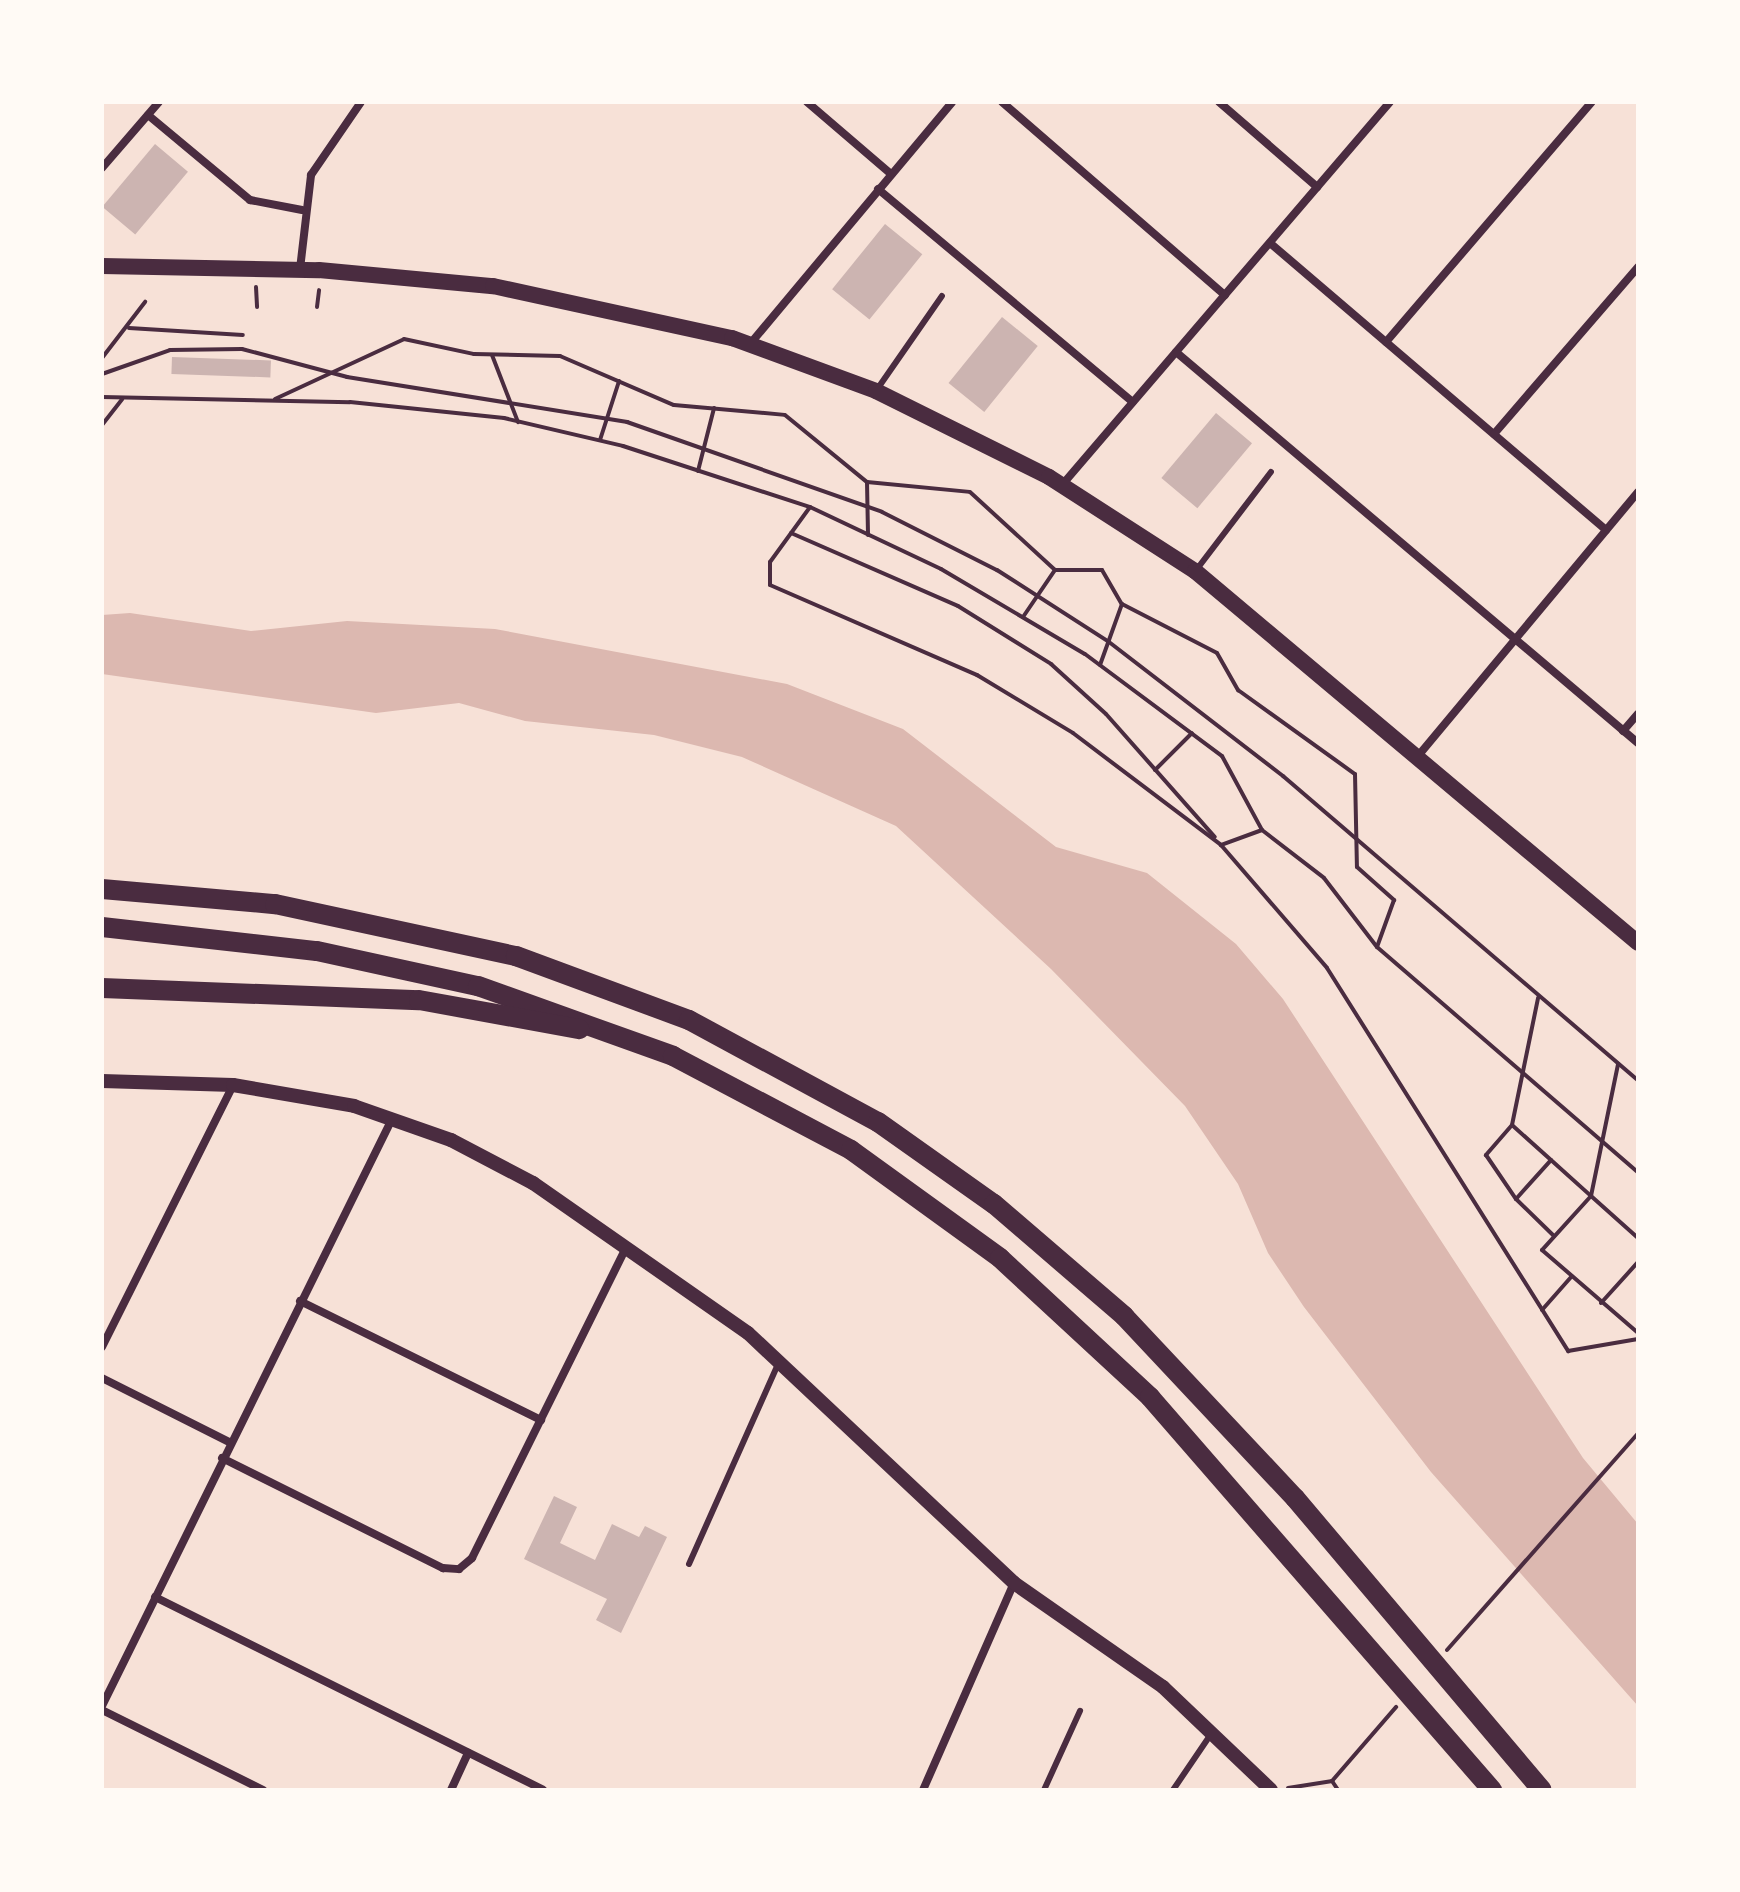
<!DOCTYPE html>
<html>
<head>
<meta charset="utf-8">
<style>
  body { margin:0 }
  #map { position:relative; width:1740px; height:1892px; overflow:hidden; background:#f7e1d7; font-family:"IBM Plex Serif",serif }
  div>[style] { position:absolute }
  .water>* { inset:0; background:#dcb8b0 }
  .building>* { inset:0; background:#ccb4b1; transform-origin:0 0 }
  .path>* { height:4px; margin:-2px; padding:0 2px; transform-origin:2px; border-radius:2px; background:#4a2c40 }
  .service>* { height:6px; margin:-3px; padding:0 3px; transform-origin:3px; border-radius:3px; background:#4a2c40 }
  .minor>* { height:8px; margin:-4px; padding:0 4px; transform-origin:4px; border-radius:4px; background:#4a2c40 }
  .tertiary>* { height:14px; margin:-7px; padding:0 7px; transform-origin:7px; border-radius:7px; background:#4a2c40 }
  .secondary>* { height:16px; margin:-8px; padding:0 8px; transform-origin:8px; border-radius:8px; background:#4a2c40 }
  .motorway>* { height:20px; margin:-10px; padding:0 10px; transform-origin:10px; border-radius:10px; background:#4a2c40 }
  span { translate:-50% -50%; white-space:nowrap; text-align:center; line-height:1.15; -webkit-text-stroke:8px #fffaf5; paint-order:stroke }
  .frame { position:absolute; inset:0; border:104px solid #fffaf5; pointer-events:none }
</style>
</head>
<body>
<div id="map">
  <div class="water">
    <i style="clip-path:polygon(130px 613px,251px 631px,347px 621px,495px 629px,787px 684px,903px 729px,1056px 847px,1147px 873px,1236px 944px,1283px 999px,1583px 1458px,1638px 1524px,1638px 1706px,1431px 1472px,1304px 1307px,1268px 1253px,1238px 1184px,1185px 1106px,1051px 969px,896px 826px,742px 757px,654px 735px,525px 721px,459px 703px,376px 713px,102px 674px,102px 615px)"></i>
  </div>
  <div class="building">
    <i style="left:155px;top:144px;width:43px;height:82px;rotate:40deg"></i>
    <i style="left:885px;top:224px;width:48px;height:84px;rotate:39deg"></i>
    <i style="left:1002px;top:317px;width:46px;height:85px;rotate:39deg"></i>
    <i style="left:172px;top:357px;width:99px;height:17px;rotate:2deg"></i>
    <i style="left:1216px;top:413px;width:47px;height:85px;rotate:40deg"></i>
    <i style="clip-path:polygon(554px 1496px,577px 1507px,560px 1543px,595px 1560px,612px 1524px,639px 1537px,645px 1526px,667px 1537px,621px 1633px,596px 1620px,607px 1599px,524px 1559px)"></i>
  </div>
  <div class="path">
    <i style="left:256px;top:287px;width:20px;rotate:87deg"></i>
    <i style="left:317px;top:307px;width:17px;rotate:-83deg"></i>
    <i style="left:129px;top:328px;width:114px;rotate:3.5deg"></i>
    <i style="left:492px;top:355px;width:72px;rotate:68.8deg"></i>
    <i style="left:102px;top:358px;width:71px;rotate:-52.5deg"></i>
    <i style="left:102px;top:374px;width:72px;rotate:-19.4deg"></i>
    <i style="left:170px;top:350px;width:72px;rotate:-0.8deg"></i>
    <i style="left:242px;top:349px;width:109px;rotate:14.9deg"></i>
    <i style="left:347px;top:377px;width:284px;rotate:9.1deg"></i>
    <i style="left:627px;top:422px;width:270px;rotate:19.4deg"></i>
    <i style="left:882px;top:512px;width:129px;rotate:26.8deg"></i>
    <i style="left:997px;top:570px;width:133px;rotate:32.7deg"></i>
    <i style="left:1109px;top:642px;width:220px;rotate:37.6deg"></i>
    <i style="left:1283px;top:776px;width:467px;rotate:40.6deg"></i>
    <i style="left:102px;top:397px;width:248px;rotate:1.2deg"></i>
    <i style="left:350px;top:402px;width:155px;rotate:5.9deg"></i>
    <i style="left:504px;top:418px;width:122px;rotate:13.2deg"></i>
    <i style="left:623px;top:446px;width:197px;rotate:18.1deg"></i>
    <i style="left:810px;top:507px;width:145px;rotate:25.3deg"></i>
    <i style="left:941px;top:569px;width:167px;rotate:30.6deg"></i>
    <i style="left:1085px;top:654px;width:171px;rotate:36.7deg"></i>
    <i style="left:1222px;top:756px;width:84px;rotate:61.6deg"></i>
    <i style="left:1262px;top:830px;width:78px;rotate:37.7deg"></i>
    <i style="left:1324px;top:878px;width:87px;rotate:52.5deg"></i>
    <i style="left:1377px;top:947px;width:345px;rotate:40.8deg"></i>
    <i style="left:275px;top:399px;width:142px;rotate:-24.9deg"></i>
    <i style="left:404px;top:339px;width:72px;rotate:12.1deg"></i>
    <i style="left:474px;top:354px;width:86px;rotate:1.3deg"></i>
    <i style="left:560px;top:356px;width:124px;rotate:23.3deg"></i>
    <i style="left:674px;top:405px;width:111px;rotate:5.1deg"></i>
    <i style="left:785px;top:415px;width:106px;rotate:39.3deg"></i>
    <i style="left:867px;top:482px;width:103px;rotate:5.5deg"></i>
    <i style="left:970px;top:492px;width:115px;rotate:42.5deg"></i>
    <i style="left:1055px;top:570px;width:47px"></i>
    <i style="left:1102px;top:570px;width:39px;rotate:60deg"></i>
    <i style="left:1122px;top:604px;width:107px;rotate:27.3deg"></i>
    <i style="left:1217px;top:653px;width:43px;rotate:60.4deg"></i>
    <i style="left:1238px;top:690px;width:144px;rotate:35.7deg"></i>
    <i style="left:1355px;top:774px;width:93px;rotate:88.8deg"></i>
    <i style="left:1357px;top:867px;width:50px;rotate:41.7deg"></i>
    <i style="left:1394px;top:900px;width:50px;rotate:109.9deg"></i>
    <i style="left:102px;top:425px;width:33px;rotate:-52deg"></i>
    <i style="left:600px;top:440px;width:62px;rotate:-72.1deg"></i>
    <i style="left:698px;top:471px;width:65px;rotate:-75.7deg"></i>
    <i style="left:867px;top:482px;width:53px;rotate:88.9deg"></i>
    <i style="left:810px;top:507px;width:68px;rotate:126deg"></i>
    <i style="left:770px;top:562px;width:23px;rotate:90deg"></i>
    <i style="left:770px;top:585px;width:226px;rotate:23.5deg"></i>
    <i style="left:977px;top:675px;width:112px;rotate:31.1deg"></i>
    <i style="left:1073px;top:733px;width:186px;rotate:37.1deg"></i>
    <i style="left:791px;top:533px;width:182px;rotate:23.6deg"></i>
    <i style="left:958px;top:606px;width:110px;rotate:31.9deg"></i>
    <i style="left:1051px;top:664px;width:74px;rotate:42.3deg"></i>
    <i style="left:1106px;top:714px;width:164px;rotate:48.5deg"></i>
    <i style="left:1023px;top:617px;width:57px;rotate:-55.8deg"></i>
    <i style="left:1100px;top:665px;width:65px;rotate:-70.2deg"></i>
    <i style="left:1155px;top:770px;width:52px;rotate:-45deg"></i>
    <i style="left:1262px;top:830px;width:44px;rotate:159.9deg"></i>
    <i style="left:1221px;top:845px;width:162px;rotate:49.2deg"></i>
    <i style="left:1327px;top:968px;width:453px;rotate:57.8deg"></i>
    <i style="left:1568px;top:1351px;width:71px;rotate:-9.7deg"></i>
    <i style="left:1512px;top:1125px;width:130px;rotate:-78.4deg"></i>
    <i style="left:1551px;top:1160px;width:54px;rotate:42deg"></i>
    <i style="left:1591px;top:1196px;width:135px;rotate:-78.4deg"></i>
    <i style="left:1516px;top:1199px;width:52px;rotate:-48.1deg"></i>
    <i style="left:1551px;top:1160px;width:52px;rotate:-138.1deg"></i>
    <i style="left:1512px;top:1125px;width:40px;rotate:131deg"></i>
    <i style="left:1486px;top:1155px;width:53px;rotate:55.7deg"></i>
    <i style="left:1516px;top:1199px;width:53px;rotate:44.2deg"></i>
    <i style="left:1638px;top:1238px;width:63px;rotate:-138.2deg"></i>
    <i style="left:1591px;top:1196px;width:73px;rotate:132.2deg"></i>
    <i style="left:1542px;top:1250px;width:127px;rotate:40.8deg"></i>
    <i style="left:1601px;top:1303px;width:55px;rotate:-47.9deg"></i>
    <i style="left:1542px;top:1310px;width:45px;rotate:-48.6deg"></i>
    <i style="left:1447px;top:1650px;width:289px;rotate:-48.6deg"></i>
    <i style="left:1332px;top:1781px;width:98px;rotate:-49.1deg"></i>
    <i style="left:1332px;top:1781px;width:11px;rotate:56deg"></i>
    <i style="left:1288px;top:1788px;width:45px;rotate:-9deg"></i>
  </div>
  <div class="service">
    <i style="left:878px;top:388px;width:112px;rotate:-55.2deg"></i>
    <i style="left:1197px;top:569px;width:122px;rotate:-52.7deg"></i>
    <i style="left:689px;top:1564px;width:219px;rotate:-66deg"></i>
    <i style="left:1044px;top:1790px;width:87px;rotate:-65.5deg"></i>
    <i style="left:1173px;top:1790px;width:68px;rotate:-55.8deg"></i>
  </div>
  <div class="minor">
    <i style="left:807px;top:102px;width:111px;rotate:40.6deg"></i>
    <i style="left:1002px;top:102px;width:295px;rotate:40.9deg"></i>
    <i style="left:1219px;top:102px;width:130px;rotate:40.9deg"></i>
    <i style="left:148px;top:115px;width:133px;rotate:39.8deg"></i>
    <i style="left:250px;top:200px;width:53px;rotate:10.9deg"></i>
    <i style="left:102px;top:168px;width:87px;rotate:-49.2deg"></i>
    <i style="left:878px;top:189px;width:332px;rotate:39.9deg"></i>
    <i style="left:1270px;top:243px;width:442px;rotate:40.5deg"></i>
    <i style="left:300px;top:269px;width:95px;rotate:-83.3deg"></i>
    <i style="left:311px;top:175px;width:88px;rotate:-55.6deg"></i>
    <i style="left:1386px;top:342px;width:316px;rotate:-49.4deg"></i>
    <i style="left:750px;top:344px;width:315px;rotate:-50.1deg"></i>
    <i style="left:1176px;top:352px;width:605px;rotate:40.24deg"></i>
    <i style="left:1494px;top:434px;width:221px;rotate:-49.2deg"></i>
    <i style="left:1062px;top:485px;width:504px;rotate:-49.42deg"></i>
    <i style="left:1623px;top:731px;width:23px;rotate:-49deg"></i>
    <i style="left:1418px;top:756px;width:344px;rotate:-50.2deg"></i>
    <i style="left:300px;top:1301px;width:269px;rotate:26.3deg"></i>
    <i style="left:102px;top:1347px;width:293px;rotate:-63.4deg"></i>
    <i style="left:102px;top:1378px;width:142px;rotate:26.7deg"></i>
    <i style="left:222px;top:1458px;width:247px;rotate:26.5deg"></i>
    <i style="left:443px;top:1568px;width:16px;rotate:4deg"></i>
    <i style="left:459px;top:1569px;width:17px;rotate:-40deg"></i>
    <i style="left:472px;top:1558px;width:346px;rotate:-63.6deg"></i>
    <i style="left:155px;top:1597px;width:433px;rotate:26.4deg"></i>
    <i style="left:102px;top:1706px;width:655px;rotate:-63.71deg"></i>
    <i style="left:102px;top:1710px;width:180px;rotate:26.4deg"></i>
    <i style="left:451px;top:1790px;width:41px;rotate:-65.3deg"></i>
    <i style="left:923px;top:1790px;width:226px;rotate:-66.3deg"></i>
  </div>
  <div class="tertiary">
    <i style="left:102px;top:1081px;width:131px;rotate:1.7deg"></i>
    <i style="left:233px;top:1085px;width:123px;rotate:9.8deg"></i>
    <i style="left:354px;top:1106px;width:103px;rotate:19.3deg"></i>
    <i style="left:451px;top:1140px;width:93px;rotate:27.7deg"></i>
    <i style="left:533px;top:1183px;width:262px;rotate:34.9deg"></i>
    <i style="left:748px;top:1333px;width:365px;rotate:43.2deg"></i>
    <i style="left:1014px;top:1583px;width:182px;rotate:34.9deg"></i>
    <i style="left:1163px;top:1687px;width:149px;rotate:43.6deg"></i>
  </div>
  <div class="secondary">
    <i style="left:102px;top:266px;width:217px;rotate:1.1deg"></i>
    <i style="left:319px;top:270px;width:175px;rotate:5.3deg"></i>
    <i style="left:493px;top:286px;width:245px;rotate:12.3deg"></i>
    <i style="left:732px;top:338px;width:153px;rotate:20.2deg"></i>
    <i style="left:876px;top:391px;width:193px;rotate:26.4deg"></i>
    <i style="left:1049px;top:477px;width:174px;rotate:32.8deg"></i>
    <i style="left:1195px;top:571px;width:578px;rotate:40.02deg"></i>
  </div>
  <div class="motorway">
    <i style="left:102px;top:889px;width:174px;rotate:5deg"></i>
    <i style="left:275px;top:904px;width:247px;rotate:12.2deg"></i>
    <i style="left:516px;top:956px;width:184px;rotate:20.3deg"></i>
    <i style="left:689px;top:1020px;width:215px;rotate:28.4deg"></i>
    <i style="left:878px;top:1122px;width:142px;rotate:35.3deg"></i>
    <i style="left:994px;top:1204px;width:172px;rotate:40.7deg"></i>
    <i style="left:1124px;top:1316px;width:250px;rotate:46.8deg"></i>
    <i style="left:1295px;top:1498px;width:382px;rotate:49.8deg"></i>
    <i style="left:102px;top:927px;width:216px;rotate:6.4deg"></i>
    <i style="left:317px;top:951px;width:165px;rotate:12.3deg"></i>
    <i style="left:478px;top:986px;width:207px;rotate:19.7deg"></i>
    <i style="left:673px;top:1056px;width:201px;rotate:27.8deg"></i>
    <i style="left:851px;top:1150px;width:184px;rotate:35.9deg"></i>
    <i style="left:1000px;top:1258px;width:205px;rotate:42.8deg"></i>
    <i style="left:1150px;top:1397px;width:521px;rotate:48.97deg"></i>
    <i style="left:102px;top:988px;width:317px;rotate:2.2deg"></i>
    <i style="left:419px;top:1000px;width:163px;rotate:10.3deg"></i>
  </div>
  <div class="frame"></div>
</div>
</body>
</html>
